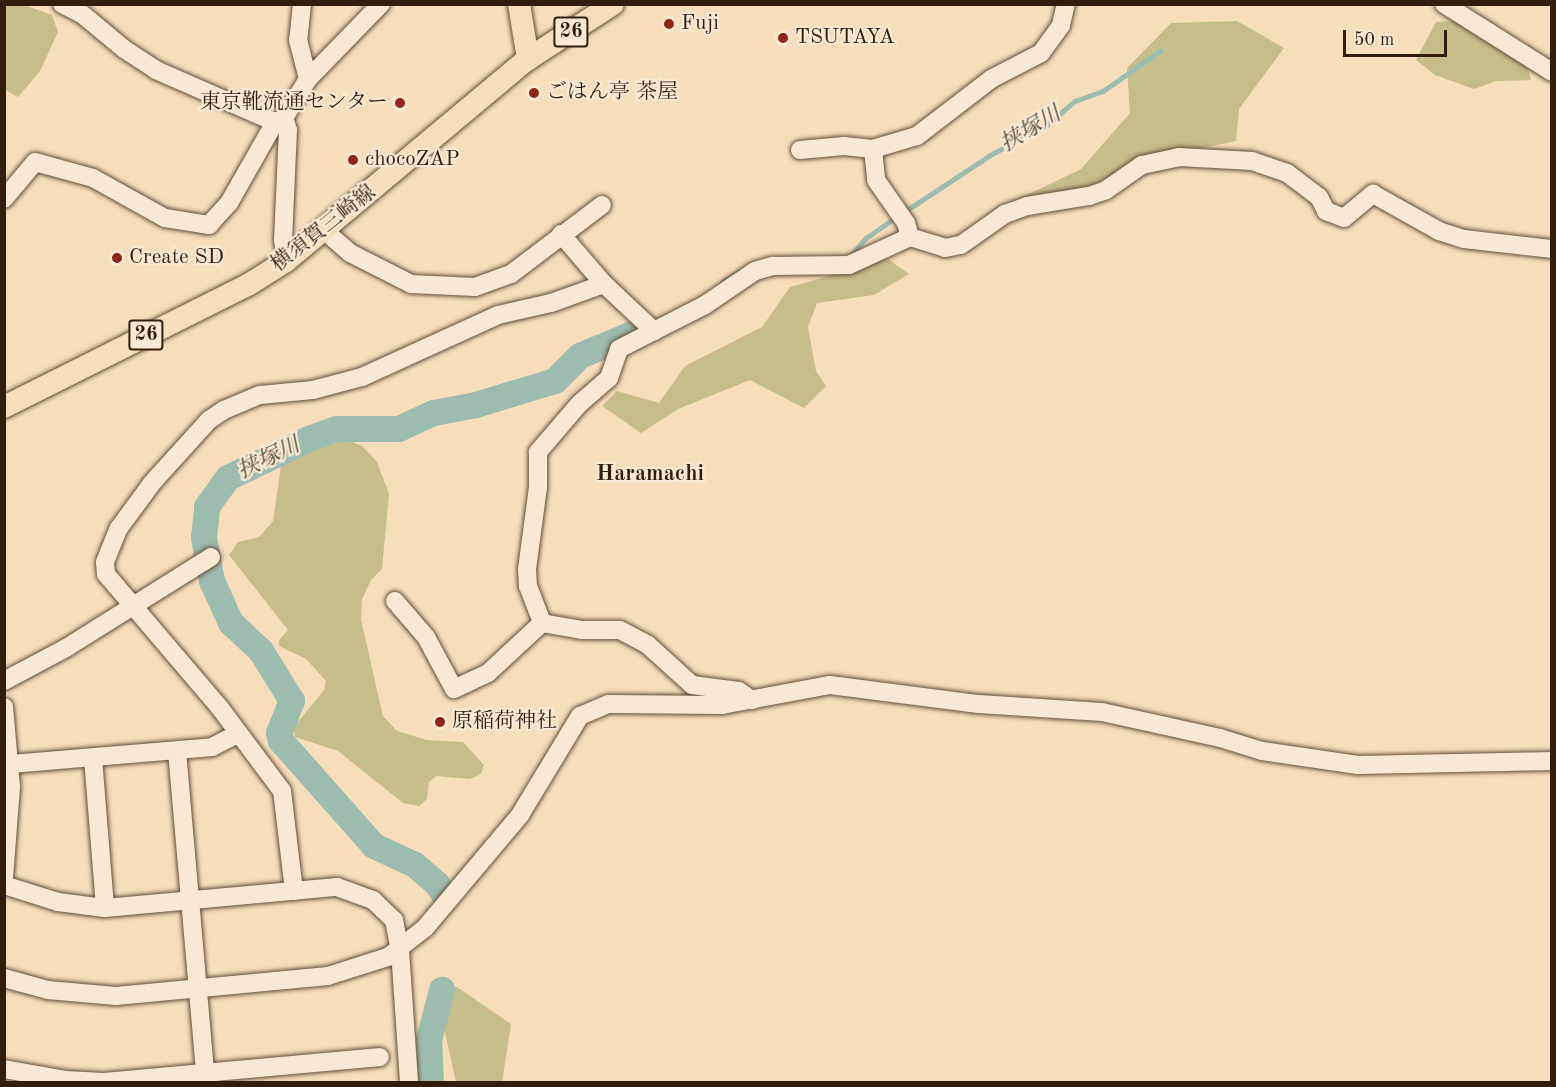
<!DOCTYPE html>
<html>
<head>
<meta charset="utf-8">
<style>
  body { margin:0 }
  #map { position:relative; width:1556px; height:1087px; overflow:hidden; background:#f7ddba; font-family:"Old Standard TT","Noto Serif JP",serif }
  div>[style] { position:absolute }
  .green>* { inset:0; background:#c5be8a }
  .stream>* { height:4.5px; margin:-2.25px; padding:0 2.25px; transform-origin:2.25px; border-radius:2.25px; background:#9dbcb0 }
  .river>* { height:26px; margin:-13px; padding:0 13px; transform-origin:13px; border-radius:13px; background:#9dbcb0 }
  .roads { filter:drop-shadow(0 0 2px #634e37) drop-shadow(0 0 2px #634e37) }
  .minor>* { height:18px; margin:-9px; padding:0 9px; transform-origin:9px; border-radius:9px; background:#fae9d2 }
  .major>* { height:22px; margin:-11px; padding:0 11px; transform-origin:11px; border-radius:11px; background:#f7ddba }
  .dots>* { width:16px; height:16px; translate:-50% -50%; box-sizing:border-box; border:3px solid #fae9d2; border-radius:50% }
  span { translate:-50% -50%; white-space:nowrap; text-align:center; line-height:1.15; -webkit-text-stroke:4.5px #fae9d2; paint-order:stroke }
  .shield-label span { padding:2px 4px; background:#fae9d2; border:2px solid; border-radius:4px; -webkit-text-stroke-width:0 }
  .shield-label { font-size:20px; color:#321e0b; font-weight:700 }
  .poi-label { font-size:21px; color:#321e0b }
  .left { translate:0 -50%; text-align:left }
  .right { translate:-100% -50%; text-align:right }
  .street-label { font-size:21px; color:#321e0b }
  .water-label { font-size:22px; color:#524d3d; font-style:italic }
  .neighbourhood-label { font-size:22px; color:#321e0b; font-weight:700 }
  .frame { position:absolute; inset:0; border:6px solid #321e0b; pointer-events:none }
  .scale { position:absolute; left:1343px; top:30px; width:104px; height:27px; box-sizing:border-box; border:3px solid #321e0b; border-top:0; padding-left:8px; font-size:18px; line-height:21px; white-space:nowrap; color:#321e0b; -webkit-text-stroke:4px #fae9d2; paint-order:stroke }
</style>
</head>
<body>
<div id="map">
  <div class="green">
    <i style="clip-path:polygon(4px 5px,24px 5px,52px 15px,58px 32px,40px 71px,18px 97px,5px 90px)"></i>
    <i style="clip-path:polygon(1237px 21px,1284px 48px,1239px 109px,1236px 141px,1158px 157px,1055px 200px,1000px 208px,1081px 169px,1130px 113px,1127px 68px,1171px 23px)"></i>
    <i style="clip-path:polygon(1455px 21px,1528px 68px,1531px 80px,1496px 81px,1474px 89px,1435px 75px,1416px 60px,1436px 22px)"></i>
    <i style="clip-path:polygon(888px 259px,909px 274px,874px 295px,817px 303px,808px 327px,816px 371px,826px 386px,804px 408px,750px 380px,678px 409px,641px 433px,602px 406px,617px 391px,659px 403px,685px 366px,762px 327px,790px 287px)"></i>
    <i style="clip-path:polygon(340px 437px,362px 446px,377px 462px,389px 494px,382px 569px,371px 580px,362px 599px,361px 620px,383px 716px,397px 731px,427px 740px,463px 742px,484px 765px,481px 774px,470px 779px,436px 776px,429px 782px,427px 799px,419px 806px,403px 803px,338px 751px,295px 737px,293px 728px,324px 690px,326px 681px,306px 659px,279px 646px,279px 640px,288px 630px,229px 555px,238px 542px,259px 537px,273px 521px,281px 466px,296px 453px)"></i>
    <i style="clip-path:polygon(435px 987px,457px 987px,511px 1024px,502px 1082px,456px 1082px)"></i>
  </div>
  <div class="stream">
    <i style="left:904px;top:212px;width:105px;rotate:-33.4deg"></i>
    <i style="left:992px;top:154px;width:62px;rotate:-27.8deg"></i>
    <i style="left:1047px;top:125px;width:37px;rotate:-41deg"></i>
    <i style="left:1075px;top:101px;width:30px;rotate:-20deg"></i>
    <i style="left:1103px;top:91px;width:70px;rotate:-35.1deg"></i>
    <i style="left:851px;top:255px;width:23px;rotate:-49deg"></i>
    <i style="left:866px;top:238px;width:37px;rotate:-35deg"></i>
    <i style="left:722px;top:282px;width:19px;rotate:-32deg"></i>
  </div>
  <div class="river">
    <i style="left:444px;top:894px;width:12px;rotate:-125deg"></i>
    <i style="left:437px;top:884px;width:29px;rotate:-139deg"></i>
    <i style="left:415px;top:865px;width:45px;rotate:-155.1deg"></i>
    <i style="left:374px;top:846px;width:140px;rotate:-131.5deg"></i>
    <i style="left:281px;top:741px;width:8px;rotate:-104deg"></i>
    <i style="left:279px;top:733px;width:35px;rotate:-68deg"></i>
    <i style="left:292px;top:701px;width:59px;rotate:-121.8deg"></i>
    <i style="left:261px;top:651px;width:41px;rotate:-137deg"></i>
    <i style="left:231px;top:623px;width:46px;rotate:-114.3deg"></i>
    <i style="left:212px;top:581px;width:44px;rotate:-100.5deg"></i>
    <i style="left:204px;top:538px;width:31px;rotate:-84deg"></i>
    <i style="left:207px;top:507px;width:36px;rotate:-54deg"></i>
    <i style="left:228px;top:478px;width:90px;rotate:-25.7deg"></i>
    <i style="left:309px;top:439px;width:30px;rotate:-20deg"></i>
    <i style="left:337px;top:429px;width:62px"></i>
    <i style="left:399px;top:429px;width:38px;rotate:-25deg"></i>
    <i style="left:434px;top:413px;width:43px;rotate:-10.8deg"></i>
    <i style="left:476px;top:405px;width:83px;rotate:-16.9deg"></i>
    <i style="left:555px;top:381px;width:35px;rotate:-45deg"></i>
    <i style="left:580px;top:356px;width:56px;rotate:-22.9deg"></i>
    <i style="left:431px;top:1082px;width:42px;rotate:-92.7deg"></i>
    <i style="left:429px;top:1040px;width:52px;rotate:-75.4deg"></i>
  </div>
  <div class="roads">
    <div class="minor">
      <i style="left:62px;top:4px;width:22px;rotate:27deg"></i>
      <i style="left:82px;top:14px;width:55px;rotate:39.8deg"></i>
      <i style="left:124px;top:49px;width:38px;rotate:33deg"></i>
      <i style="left:156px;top:70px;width:130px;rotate:23.6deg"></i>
      <i style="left:302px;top:4px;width:36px;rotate:96deg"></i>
      <i style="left:298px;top:40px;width:40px;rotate:75.6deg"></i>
      <i style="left:1444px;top:4px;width:128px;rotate:32.2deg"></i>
      <i style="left:873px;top:149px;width:31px;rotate:84deg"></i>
      <i style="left:876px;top:180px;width:52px;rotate:55.1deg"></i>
      <i style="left:906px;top:223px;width:15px;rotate:74deg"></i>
      <i style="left:800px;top:150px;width:44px;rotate:-5.2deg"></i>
      <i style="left:844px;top:146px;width:29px;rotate:6deg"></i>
      <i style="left:873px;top:149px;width:46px;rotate:-16.5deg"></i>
      <i style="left:917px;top:136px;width:93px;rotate:-37.6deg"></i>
      <i style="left:991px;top:79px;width:56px;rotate:-27.5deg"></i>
      <i style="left:1041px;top:53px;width:34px;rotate:-54deg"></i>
      <i style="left:1061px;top:25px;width:22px;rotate:-77deg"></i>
      <i style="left:4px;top:199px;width:48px;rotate:-50deg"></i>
      <i style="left:35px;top:162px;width:60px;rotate:15.4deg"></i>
      <i style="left:93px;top:178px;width:82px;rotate:29.1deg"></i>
      <i style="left:165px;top:218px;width:45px;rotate:9deg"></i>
      <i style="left:209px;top:225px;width:30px;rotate:-48deg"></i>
      <i style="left:229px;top:203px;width:93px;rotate:-60.4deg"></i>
      <i style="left:275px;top:122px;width:10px;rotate:-24deg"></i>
      <i style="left:326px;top:232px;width:32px;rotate:41deg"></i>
      <i style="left:350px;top:253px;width:68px;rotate:26.9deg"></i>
      <i style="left:411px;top:284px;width:64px;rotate:2.7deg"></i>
      <i style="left:475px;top:287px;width:38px;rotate:-20deg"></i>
      <i style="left:511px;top:274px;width:114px;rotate:-37.2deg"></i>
      <i style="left:561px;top:234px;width:66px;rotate:49.3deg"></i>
      <i style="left:604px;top:284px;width:69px;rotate:43.2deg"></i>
      <i style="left:654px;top:331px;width:57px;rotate:-27deg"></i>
      <i style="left:705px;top:305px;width:60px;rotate:-34.2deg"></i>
      <i style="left:755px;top:271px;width:19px;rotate:-16deg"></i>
      <i style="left:773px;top:266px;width:76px;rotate:-0.8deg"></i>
      <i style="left:849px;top:265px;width:67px;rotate:-24.7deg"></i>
      <i style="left:910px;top:237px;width:37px;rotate:17deg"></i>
      <i style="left:945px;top:248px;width:16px;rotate:-11deg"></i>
      <i style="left:961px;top:245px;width:54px;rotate:-35.2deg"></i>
      <i style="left:1005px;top:214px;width:23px;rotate:-20deg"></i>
      <i style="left:1027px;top:206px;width:63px;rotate:-9.2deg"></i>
      <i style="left:1089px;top:196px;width:18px;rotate:-19deg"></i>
      <i style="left:1106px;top:190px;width:44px;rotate:-34.8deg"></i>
      <i style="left:1142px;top:165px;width:38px;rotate:-12deg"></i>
      <i style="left:1179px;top:157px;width:73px;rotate:3.1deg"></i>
      <i style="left:1252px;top:161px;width:37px;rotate:19deg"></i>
      <i style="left:1287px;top:173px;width:40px;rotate:37deg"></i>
      <i style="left:1319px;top:197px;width:16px;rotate:63deg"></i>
      <i style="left:1326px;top:211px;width:19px;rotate:21deg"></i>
      <i style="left:1344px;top:218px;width:38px;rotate:-40deg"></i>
      <i style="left:1373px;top:194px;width:76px;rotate:29.3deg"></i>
      <i style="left:1439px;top:231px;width:26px;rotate:18deg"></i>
      <i style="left:1464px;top:239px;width:89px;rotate:6.5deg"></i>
      <i style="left:286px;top:261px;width:21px;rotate:-98deg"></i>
      <i style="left:283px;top:240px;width:110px;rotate:-87.4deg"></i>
      <i style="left:288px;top:130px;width:13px;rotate:-108deg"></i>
      <i style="left:284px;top:118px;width:46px;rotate:-58.4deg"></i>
      <i style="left:308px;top:79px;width:105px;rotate:-45.8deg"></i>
      <i style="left:654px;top:331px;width:39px;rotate:153deg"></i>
      <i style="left:619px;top:349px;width:31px;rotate:109deg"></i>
      <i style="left:609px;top:378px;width:38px;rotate:139deg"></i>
      <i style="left:580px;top:403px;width:65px;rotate:130.6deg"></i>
      <i style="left:538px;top:452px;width:35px;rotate:90deg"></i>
      <i style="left:538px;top:487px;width:83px;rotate:97.6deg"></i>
      <i style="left:527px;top:569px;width:17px;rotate:87deg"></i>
      <i style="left:528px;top:586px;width:40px;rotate:69deg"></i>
      <i style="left:542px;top:623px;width:40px;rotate:10deg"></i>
      <i style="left:581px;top:630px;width:39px"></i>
      <i style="left:620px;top:630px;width:32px;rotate:28deg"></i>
      <i style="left:648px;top:645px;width:59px;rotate:42.3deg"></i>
      <i style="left:692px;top:685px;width:47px;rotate:7.3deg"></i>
      <i style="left:739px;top:691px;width:16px;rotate:35deg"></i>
      <i style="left:395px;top:601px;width:48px;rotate:49.3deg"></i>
      <i style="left:426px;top:637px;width:59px;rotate:61.7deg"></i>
      <i style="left:454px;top:689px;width:38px;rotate:-25deg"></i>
      <i style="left:488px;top:673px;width:74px;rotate:-42.8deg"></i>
      <i style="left:4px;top:681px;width:70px;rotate:-28deg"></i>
      <i style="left:66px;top:648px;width:171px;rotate:-32.1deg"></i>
      <i style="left:4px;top:707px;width:80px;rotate:85deg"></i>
      <i style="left:11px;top:787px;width:92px;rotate:94.4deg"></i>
      <i style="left:177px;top:751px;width:332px;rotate:85deg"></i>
      <i style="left:93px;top:758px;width:150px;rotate:85.4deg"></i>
      <i style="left:11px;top:764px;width:202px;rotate:-4.8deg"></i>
      <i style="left:212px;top:747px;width:30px;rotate:-27deg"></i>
      <i style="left:4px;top:885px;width:57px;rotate:17.5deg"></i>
      <i style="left:58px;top:902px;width:47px;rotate:7.3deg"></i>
      <i style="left:105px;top:908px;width:233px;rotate:-5.2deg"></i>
      <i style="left:337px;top:887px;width:38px;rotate:20deg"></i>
      <i style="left:373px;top:900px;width:29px;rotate:44deg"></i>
      <i style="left:394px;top:920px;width:31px;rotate:79deg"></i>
      <i style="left:400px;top:950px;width:132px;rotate:86.1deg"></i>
      <i style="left:294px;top:891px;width:101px;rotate:-96.8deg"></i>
      <i style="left:282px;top:791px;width:104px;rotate:-126.8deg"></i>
      <i style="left:220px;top:708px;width:176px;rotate:-130.4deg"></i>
      <i style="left:106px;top:574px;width:12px;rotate:-95deg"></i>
      <i style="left:105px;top:562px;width:37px;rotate:-68deg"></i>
      <i style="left:119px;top:528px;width:56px;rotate:-53.7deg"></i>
      <i style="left:152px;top:483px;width:85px;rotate:-47.9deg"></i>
      <i style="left:209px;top:420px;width:18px;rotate:-34deg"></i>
      <i style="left:224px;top:410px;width:39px;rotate:-23deg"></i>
      <i style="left:260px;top:395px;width:53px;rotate:-5.4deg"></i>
      <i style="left:313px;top:390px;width:51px;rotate:-14.9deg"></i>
      <i style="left:362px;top:377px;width:149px;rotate:-24.5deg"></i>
      <i style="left:498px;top:315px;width:54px;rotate:-12.8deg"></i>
      <i style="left:551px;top:303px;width:56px;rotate:-19.7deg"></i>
      <i style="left:4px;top:978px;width:46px;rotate:15.3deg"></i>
      <i style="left:48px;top:990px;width:68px;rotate:5deg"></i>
      <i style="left:116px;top:996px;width:213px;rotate:-5.4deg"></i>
      <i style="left:328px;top:976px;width:63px;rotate:-17.6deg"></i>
      <i style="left:388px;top:957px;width:47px;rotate:-38.1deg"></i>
      <i style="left:425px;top:928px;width:148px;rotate:-49.9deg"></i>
      <i style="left:520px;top:815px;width:116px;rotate:-58.8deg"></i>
      <i style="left:580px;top:716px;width:30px;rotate:-23deg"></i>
      <i style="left:608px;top:704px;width:114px;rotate:0.5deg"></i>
      <i style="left:722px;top:705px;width:110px;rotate:-10.5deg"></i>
      <i style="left:830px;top:685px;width:150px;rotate:7.3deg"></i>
      <i style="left:979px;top:704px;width:123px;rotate:3.7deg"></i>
      <i style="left:1102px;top:712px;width:121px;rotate:12.4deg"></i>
      <i style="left:1220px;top:738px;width:44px;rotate:17.2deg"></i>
      <i style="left:1262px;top:751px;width:97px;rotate:8.3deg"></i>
      <i style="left:1358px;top:765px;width:194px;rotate:-1.2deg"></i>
      <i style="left:4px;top:1069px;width:62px;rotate:10.2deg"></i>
      <i style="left:65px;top:1080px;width:39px;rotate:3deg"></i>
      <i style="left:105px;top:1082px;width:276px;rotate:-5.2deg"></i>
    </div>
    <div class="major">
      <i style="left:519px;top:4px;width:56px;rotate:80.7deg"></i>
      <i style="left:4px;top:407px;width:273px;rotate:-26.6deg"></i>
      <i style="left:248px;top:285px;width:45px;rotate:-32.3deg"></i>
      <i style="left:286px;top:261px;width:315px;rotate:-39.9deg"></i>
      <i style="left:528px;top:59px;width:101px;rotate:-32.9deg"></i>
    </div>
  </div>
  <div class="dots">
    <i style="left:669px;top:24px;background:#8f2418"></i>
    <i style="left:783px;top:38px;background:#8f2418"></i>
    <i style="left:534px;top:93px;background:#8f2418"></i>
    <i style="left:400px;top:103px;background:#8f2418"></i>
    <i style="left:353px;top:160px;background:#8f2418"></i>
    <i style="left:117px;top:258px;background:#8f2418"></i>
    <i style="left:440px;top:722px;background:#8f2418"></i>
  </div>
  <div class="shield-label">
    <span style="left:571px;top:32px">26</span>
    <span style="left:146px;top:335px">26</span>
  </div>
  <div class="poi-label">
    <span class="left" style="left:681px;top:24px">Fuji</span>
    <span class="left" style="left:795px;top:38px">TSUTAYA</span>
    <span class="left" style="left:546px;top:93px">ごはん亭 茶屋</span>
    <span class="right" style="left:388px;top:103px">東京靴流通センター</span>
    <span class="left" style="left:365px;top:160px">chocoZAP</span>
    <span class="left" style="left:129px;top:258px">Create SD</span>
    <span class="left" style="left:452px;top:722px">原稲荷神社</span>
  </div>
  <div class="street-label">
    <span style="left:324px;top:229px;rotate:-38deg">横須賀三崎線</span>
  </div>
  <div class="water-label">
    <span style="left:1031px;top:130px;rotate:-31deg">挟塚川</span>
    <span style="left:269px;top:459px;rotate:-26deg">挟塚川</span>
  </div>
  <div class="neighbourhood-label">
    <span style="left:650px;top:475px">Haramachi</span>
  </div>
  <div class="frame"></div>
  <div class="scale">50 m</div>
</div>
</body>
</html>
